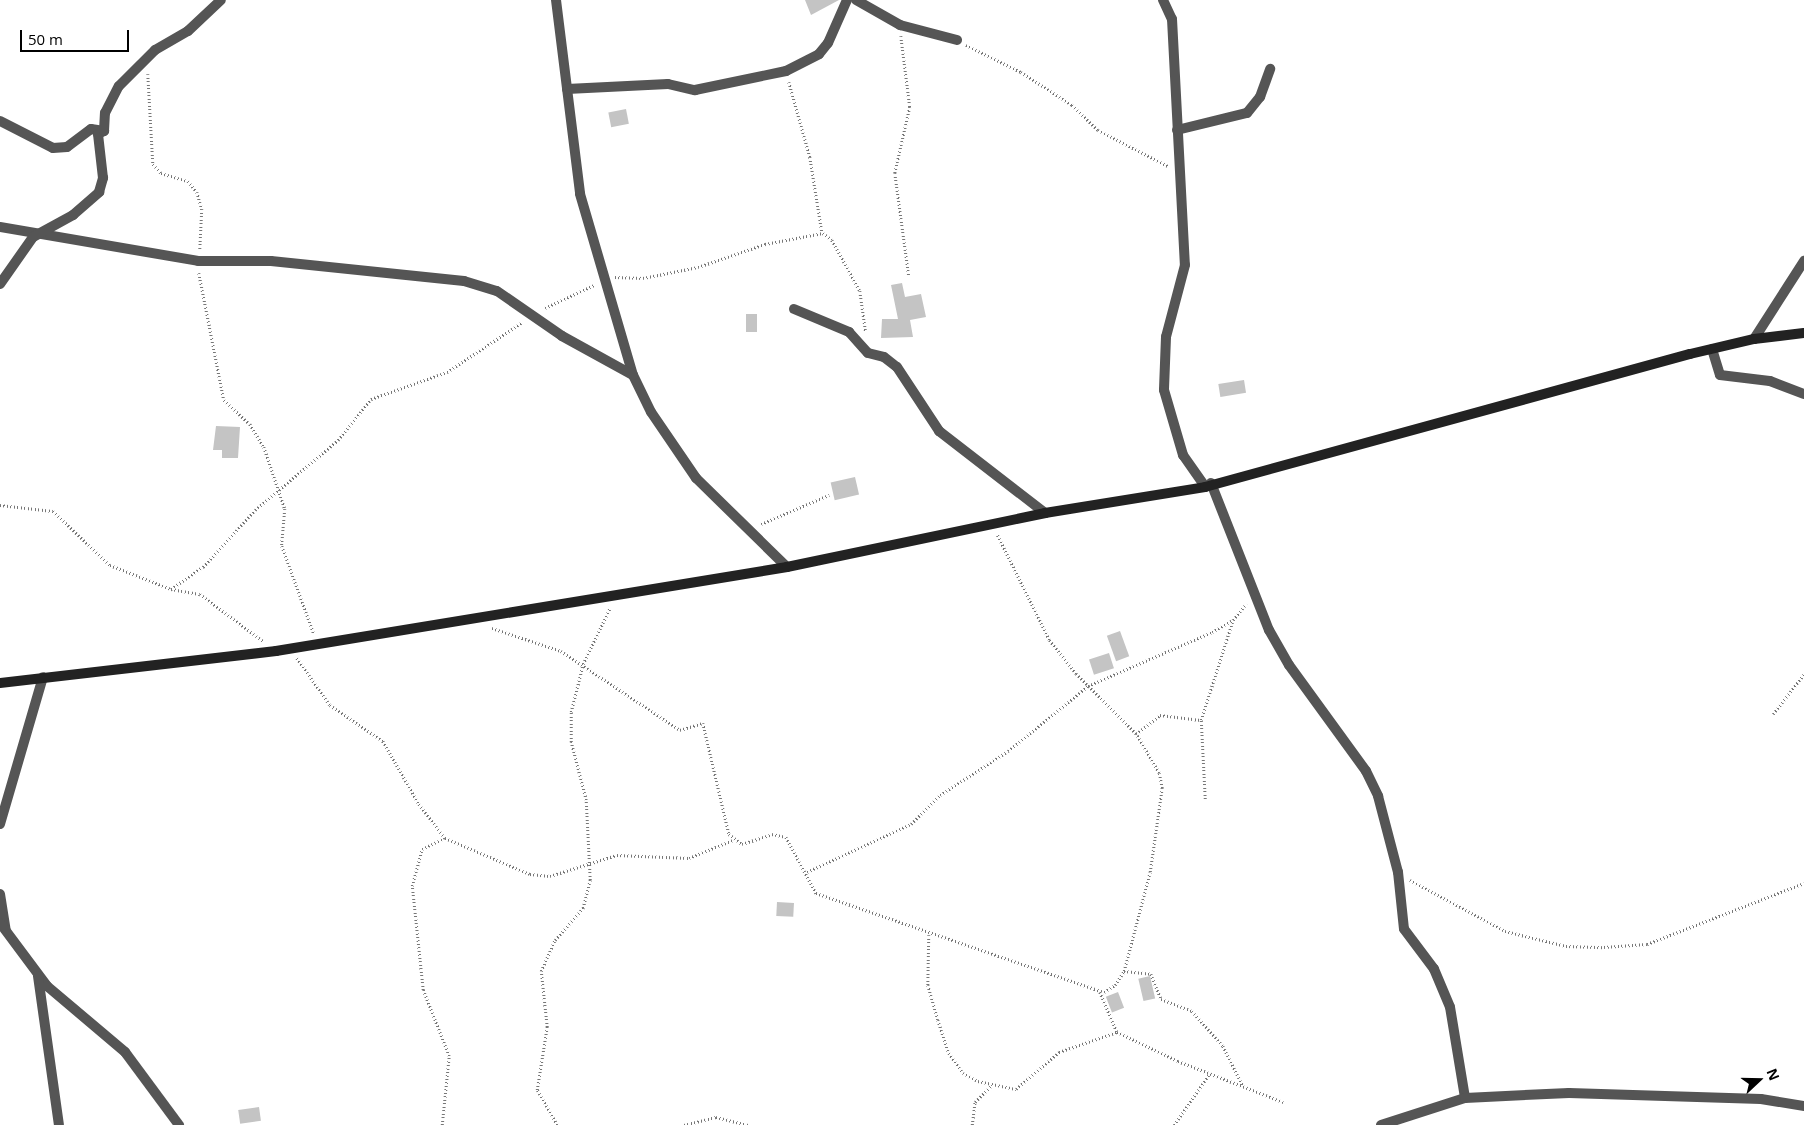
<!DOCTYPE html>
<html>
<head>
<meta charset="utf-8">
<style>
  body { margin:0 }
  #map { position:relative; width:1804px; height:1125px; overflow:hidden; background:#fff; font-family:"Open Sans",sans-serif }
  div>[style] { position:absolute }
  .building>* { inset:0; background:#c4c4c4; transform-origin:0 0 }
  .path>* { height:2.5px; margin-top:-1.25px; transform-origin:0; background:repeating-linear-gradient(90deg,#777 0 1px,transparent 0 3.5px) }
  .street>* { height:10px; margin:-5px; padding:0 5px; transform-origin:5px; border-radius:5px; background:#555 }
  .secondary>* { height:10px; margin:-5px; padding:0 5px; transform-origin:5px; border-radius:5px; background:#222 }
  span { translate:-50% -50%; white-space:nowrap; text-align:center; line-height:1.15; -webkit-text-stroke:5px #fff; paint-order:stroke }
  .north { position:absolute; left:1734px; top:1055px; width:50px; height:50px; -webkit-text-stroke:4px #fff; paint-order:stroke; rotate:69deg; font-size:14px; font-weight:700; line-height:20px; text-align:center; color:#000 }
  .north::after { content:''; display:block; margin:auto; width:18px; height:22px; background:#000; clip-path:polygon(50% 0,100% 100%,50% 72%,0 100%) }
  .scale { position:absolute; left:20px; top:30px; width:109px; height:22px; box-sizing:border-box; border:2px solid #000; border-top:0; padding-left:6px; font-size:15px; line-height:18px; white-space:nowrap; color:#000; -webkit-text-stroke:4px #fff; paint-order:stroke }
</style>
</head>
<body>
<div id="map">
  <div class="building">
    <i style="clip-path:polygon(805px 0,839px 0,811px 15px)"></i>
    <i style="left:626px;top:109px;width:15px;height:18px;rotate:79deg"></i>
    <i style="clip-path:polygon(902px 283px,905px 297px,921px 294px,926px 317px,910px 320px,913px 337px,881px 338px,882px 319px,898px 319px,891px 285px)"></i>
    <i style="left:746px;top:314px;width:11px;height:18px"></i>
    <i style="left:1244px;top:380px;width:13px;height:26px;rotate:81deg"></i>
    <i style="clip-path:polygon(216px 426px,240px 427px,238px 458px,222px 458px,222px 450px,213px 450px)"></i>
    <i style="left:855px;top:477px;width:18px;height:25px;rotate:77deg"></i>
    <i style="left:1120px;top:631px;width:27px;height:14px;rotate:70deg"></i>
    <i style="left:1109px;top:653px;width:16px;height:21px;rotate:72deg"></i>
    <i style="left:777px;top:902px;width:17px;height:14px;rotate:3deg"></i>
    <i style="left:1150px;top:976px;width:23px;height:12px;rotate:77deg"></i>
    <i style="left:1118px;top:992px;width:17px;height:13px;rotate:69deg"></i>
    <i style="left:259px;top:1107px;width:14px;height:21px;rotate:82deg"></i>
  </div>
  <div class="path">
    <i style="left:901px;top:36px;width:72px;rotate:82.8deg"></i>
    <i style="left:910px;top:107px;width:68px;rotate:102.8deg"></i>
    <i style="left:895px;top:173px;width:104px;rotate:82.3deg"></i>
    <i style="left:966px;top:45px;width:61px;rotate:26.1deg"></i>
    <i style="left:1021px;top:72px;width:61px;rotate:32.9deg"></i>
    <i style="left:1072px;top:105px;width:36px;rotate:44deg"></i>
    <i style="left:1098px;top:130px;width:79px;rotate:27.2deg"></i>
    <i style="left:148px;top:74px;width:90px;rotate:86.8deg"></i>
    <i style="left:153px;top:164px;width:12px;rotate:48deg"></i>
    <i style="left:161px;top:173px;width:28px;rotate:17deg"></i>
    <i style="left:188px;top:181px;width:14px;rotate:51deg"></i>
    <i style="left:197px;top:192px;width:18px;rotate:74deg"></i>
    <i style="left:202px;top:209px;width:41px;rotate:92.8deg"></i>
    <i style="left:789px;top:82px;width:78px;rotate:74.4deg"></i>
    <i style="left:810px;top:157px;width:76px;rotate:80.9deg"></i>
    <i style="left:199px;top:273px;width:129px;rotate:78.9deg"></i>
    <i style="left:224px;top:400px;width:35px;rotate:43deg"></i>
    <i style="left:250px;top:424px;width:27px;rotate:59deg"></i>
    <i style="left:264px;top:447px;width:65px;rotate:71.3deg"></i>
    <i style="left:285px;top:509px;width:37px;rotate:95deg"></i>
    <i style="left:282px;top:546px;width:94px;rotate:70deg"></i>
    <i style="left:615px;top:277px;width:28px;rotate:2deg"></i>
    <i style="left:643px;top:278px;width:56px;rotate:-11.3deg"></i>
    <i style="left:698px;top:267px;width:71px;rotate:-18.9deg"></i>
    <i style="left:765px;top:244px;width:59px;rotate:-10.7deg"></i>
    <i style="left:823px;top:233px;width:11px;rotate:38deg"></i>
    <i style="left:832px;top:240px;width:58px;rotate:61.2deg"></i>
    <i style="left:860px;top:291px;width:42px;rotate:81.9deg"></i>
    <i style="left:545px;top:308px;width:54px;rotate:-25.1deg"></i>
    <i style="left:0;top:505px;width:53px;rotate:6.5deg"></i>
    <i style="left:53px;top:511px;width:79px;rotate:43.5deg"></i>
    <i style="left:110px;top:565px;width:66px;rotate:21.5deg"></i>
    <i style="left:171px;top:589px;width:29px;rotate:10deg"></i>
    <i style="left:200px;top:594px;width:79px;rotate:36.7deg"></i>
    <i style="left:761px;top:524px;width:74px;rotate:-23.1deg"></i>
    <i style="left:171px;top:589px;width:39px;rotate:-35deg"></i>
    <i style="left:203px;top:567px;width:77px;rotate:-47.6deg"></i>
    <i style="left:255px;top:510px;width:109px;rotate:-40.1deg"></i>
    <i style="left:338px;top:440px;width:53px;rotate:-51.2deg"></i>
    <i style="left:371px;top:399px;width:81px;rotate:-19.6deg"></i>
    <i style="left:447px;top:372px;width:89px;rotate:-33.5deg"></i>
    <i style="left:492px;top:628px;width:73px;rotate:18.4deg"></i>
    <i style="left:561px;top:651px;width:143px;rotate:33.6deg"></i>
    <i style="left:680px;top:730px;width:24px;rotate:-17deg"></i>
    <i style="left:703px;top:723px;width:114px;rotate:76.8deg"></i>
    <i style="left:729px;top:834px;width:16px;rotate:38deg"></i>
    <i style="left:742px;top:844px;width:32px;rotate:-18deg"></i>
    <i style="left:772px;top:834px;width:14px;rotate:12deg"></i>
    <i style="left:786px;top:837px;width:64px;rotate:61.8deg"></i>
    <i style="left:816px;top:893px;width:305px;rotate:19deg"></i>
    <i style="left:1104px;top:992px;width:13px;rotate:-32deg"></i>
    <i style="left:1115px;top:985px;width:17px;rotate:-57deg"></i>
    <i style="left:1124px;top:971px;width:102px;rotate:-75.3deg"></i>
    <i style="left:1150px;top:872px;width:85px;rotate:-81.9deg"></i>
    <i style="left:1162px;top:788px;width:15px;rotate:-101deg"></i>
    <i style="left:1159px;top:773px;width:45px;rotate:-120.5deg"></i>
    <i style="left:1136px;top:734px;width:85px;rotate:-135deg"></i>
    <i style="left:1076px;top:674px;width:43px;rotate:-128.5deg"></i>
    <i style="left:1049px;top:640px;width:117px;rotate:-116.3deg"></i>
    <i style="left:297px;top:658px;width:57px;rotate:54.9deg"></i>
    <i style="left:330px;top:705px;width:64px;rotate:34.2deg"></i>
    <i style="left:383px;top:741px;width:73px;rotate:60.3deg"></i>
    <i style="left:419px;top:804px;width:43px;rotate:52.6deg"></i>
    <i style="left:445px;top:838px;width:92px;rotate:23deg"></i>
    <i style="left:530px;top:874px;width:20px;rotate:6deg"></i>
    <i style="left:550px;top:876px;width:70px;rotate:-17.4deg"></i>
    <i style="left:617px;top:855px;width:72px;rotate:2.4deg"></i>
    <i style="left:689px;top:858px;width:48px;rotate:-22.2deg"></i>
    <i style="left:1773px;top:714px;width:51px;rotate:-52.2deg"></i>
    <i style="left:1136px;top:734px;width:31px;rotate:-38deg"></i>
    <i style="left:1160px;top:715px;width:41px;rotate:7deg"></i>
    <i style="left:1205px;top:799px;width:79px;rotate:-92.9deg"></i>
    <i style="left:1201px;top:720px;width:105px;rotate:-72.3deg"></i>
    <i style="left:807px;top:872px;width:115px;rotate:-24.8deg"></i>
    <i style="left:911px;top:824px;width:41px;rotate:-45deg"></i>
    <i style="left:940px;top:795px;width:81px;rotate:-32.9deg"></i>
    <i style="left:1008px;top:751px;width:103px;rotate:-39.1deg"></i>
    <i style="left:1088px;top:686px;width:135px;rotate:-23.5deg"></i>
    <i style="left:1212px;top:632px;width:24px;rotate:-30deg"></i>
    <i style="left:1233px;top:620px;width:21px;rotate:-51deg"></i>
    <i style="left:1410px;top:880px;width:108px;rotate:28.2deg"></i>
    <i style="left:1505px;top:931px;width:63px;rotate:13.8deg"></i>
    <i style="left:1566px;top:946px;width:38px;rotate:2deg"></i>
    <i style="left:1604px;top:947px;width:43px;rotate:-4deg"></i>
    <i style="left:1647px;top:944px;width:168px;rotate:-21.2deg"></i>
    <i style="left:929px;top:935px;width:50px;rotate:91.1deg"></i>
    <i style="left:928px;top:985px;width:36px;rotate:74deg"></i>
    <i style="left:938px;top:1020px;width:35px;rotate:72deg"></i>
    <i style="left:949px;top:1053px;width:24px;rotate:55deg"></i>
    <i style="left:963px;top:1073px;width:17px;rotate:28deg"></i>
    <i style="left:978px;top:1081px;width:39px;rotate:12deg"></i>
    <i style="left:1016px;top:1089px;width:57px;rotate:-40.7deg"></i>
    <i style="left:1059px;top:1052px;width:61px;rotate:-19deg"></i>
    <i style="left:1124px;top:971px;width:27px;rotate:6deg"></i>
    <i style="left:1151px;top:974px;width:27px;rotate:68deg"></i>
    <i style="left:1161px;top:999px;width:33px;rotate:21deg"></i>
    <i style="left:1192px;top:1011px;width:47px;rotate:48.5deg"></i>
    <i style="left:1223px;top:1046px;width:45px;rotate:63.4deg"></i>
    <i style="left:1100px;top:992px;width:43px;rotate:67deg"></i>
    <i style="left:1117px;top:1032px;width:68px;rotate:25.4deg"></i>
    <i style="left:1178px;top:1061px;width:113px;rotate:21.3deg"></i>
    <i style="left:442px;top:1125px;width:69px;rotate:-84.2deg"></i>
    <i style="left:449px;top:1056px;width:71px;rotate:-111.5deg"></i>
    <i style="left:423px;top:990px;width:105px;rotate:-96deg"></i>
    <i style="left:412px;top:886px;width:38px;rotate:-75deg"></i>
    <i style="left:422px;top:849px;width:25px;rotate:-26deg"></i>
    <i style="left:557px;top:1125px;width:40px;rotate:-119.7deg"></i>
    <i style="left:537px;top:1090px;width:64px;rotate:-81deg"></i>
    <i style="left:547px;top:1027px;width:56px;rotate:-96.1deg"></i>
    <i style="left:541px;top:971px;width:34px;rotate:-66deg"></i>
    <i style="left:555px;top:940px;width:43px;rotate:-48.8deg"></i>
    <i style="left:583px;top:908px;width:29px;rotate:-76deg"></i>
    <i style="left:590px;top:880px;width:80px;rotate:-92.9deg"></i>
    <i style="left:586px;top:800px;width:60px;rotate:-104.5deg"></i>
    <i style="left:571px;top:742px;width:30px;rotate:-90deg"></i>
    <i style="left:571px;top:712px;width:49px;rotate:-76deg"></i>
    <i style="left:583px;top:664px;width:62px;rotate:-64.3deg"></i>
    <i style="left:684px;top:1125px;width:33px;rotate:-14deg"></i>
    <i style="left:716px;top:1117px;width:33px;rotate:14deg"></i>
    <i style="left:972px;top:1125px;width:23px;rotate:-83deg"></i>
    <i style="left:975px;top:1102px;width:23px;rotate:-45deg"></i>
    <i style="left:1174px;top:1125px;width:63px;rotate:-55.3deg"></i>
  </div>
  <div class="street">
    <i style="left:556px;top:0;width:195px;rotate:82.9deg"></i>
    <i style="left:580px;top:194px;width:189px;rotate:73.7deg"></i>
    <i style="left:633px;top:375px;width:41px;rotate:64.1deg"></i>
    <i style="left:651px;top:412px;width:80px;rotate:55.7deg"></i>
    <i style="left:696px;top:478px;width:127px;rotate:44.4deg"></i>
    <i style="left:856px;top:0;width:51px;rotate:29.6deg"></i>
    <i style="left:900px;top:25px;width:59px;rotate:14.7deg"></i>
    <i style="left:1163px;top:0;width:21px;rotate:65deg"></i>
    <i style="left:1172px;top:19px;width:246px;rotate:87deg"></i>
    <i style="left:1185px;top:265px;width:74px;rotate:104.8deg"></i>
    <i style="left:1166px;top:337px;width:53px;rotate:92.2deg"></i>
    <i style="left:1164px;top:390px;width:68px;rotate:73.7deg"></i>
    <i style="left:1183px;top:455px;width:39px;rotate:55deg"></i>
    <i style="left:567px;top:89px;width:101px;rotate:-2.8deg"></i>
    <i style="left:668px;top:84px;width:28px;rotate:13deg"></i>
    <i style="left:695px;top:90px;width:93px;rotate:-11.8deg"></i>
    <i style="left:786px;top:71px;width:37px;rotate:-27deg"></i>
    <i style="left:819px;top:54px;width:14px;rotate:-51deg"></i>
    <i style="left:828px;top:43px;width:47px;rotate:-66.2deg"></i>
    <i style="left:0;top:121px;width:59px;rotate:27deg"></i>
    <i style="left:53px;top:148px;width:14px;rotate:-4deg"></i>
    <i style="left:67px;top:147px;width:30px;rotate:-37deg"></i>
    <i style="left:91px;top:129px;width:13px;rotate:9deg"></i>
    <i style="left:1177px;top:130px;width:72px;rotate:-13.7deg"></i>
    <i style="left:1247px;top:113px;width:21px;rotate:-51deg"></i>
    <i style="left:1260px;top:97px;width:30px;rotate:-70deg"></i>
    <i style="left:0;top:227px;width:201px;rotate:9.7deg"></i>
    <i style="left:198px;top:261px;width:73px"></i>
    <i style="left:271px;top:261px;width:194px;rotate:5.9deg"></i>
    <i style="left:464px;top:281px;width:34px;rotate:17deg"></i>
    <i style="left:497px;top:291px;width:79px;rotate:34.7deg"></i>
    <i style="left:562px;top:336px;width:81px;rotate:28.8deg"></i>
    <i style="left:0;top:284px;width:57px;rotate:-54.9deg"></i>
    <i style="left:33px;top:237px;width:46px;rotate:-28.8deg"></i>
    <i style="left:73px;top:215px;width:35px;rotate:-41deg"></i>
    <i style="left:99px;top:192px;width:15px;rotate:-74deg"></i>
    <i style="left:103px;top:178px;width:44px;rotate:-96.5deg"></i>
    <i style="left:98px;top:134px;width:7px;rotate:-27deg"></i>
    <i style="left:104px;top:131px;width:18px;rotate:-87deg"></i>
    <i style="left:105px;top:113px;width:30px;rotate:-63deg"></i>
    <i style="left:119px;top:86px;width:51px;rotate:-45deg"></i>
    <i style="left:155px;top:50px;width:38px;rotate:-30deg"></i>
    <i style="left:188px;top:31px;width:45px;rotate:-43.2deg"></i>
    <i style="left:794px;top:309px;width:60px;rotate:22.7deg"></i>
    <i style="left:849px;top:332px;width:28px;rotate:48deg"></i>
    <i style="left:868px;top:353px;width:16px;rotate:14deg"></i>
    <i style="left:884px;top:357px;width:16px;rotate:38deg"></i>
    <i style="left:897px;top:367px;width:77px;rotate:56.7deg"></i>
    <i style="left:939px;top:431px;width:134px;rotate:37.7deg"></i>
    <i style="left:1754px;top:339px;width:93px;rotate:-57.3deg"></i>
    <i style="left:1712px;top:349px;width:27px;rotate:73deg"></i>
    <i style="left:1720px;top:375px;width:50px;rotate:6.8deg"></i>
    <i style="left:1770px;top:381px;width:36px;rotate:21deg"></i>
    <i style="left:1211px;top:483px;width:158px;rotate:68.5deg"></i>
    <i style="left:1269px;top:630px;width:40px;rotate:60.3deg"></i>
    <i style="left:1289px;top:665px;width:131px;rotate:54deg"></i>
    <i style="left:1366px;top:771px;width:28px;rotate:64deg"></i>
    <i style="left:1378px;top:796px;width:79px;rotate:75.3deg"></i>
    <i style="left:1398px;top:872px;width:57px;rotate:84deg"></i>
    <i style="left:1404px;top:929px;width:50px;rotate:53.1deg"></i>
    <i style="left:1434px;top:969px;width:41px;rotate:67.2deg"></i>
    <i style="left:1450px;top:1007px;width:92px;rotate:80.6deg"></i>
    <i style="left:0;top:824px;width:153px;rotate:-73.7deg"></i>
    <i style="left:0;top:894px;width:36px;rotate:81deg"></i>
    <i style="left:0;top:923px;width:79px;rotate:53.3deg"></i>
    <i style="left:47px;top:986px;width:102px;rotate:40.2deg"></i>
    <i style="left:125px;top:1052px;width:91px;rotate:53.5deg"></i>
    <i style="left:38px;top:976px;width:150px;rotate:82deg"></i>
    <i style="left:1381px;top:1125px;width:88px;rotate:-17.8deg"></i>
    <i style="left:1465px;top:1098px;width:104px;rotate:-2.8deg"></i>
    <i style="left:1569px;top:1093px;width:192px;rotate:1.8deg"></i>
    <i style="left:1761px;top:1099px;width:44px;rotate:9.2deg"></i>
  </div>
  <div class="secondary">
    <i style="left:0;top:683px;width:278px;rotate:-6.6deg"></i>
    <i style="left:276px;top:651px;width:518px;rotate:-9.33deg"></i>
    <i style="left:787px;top:567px;width:264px;rotate:-11.8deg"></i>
    <i style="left:1045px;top:513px;width:162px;rotate:-9.2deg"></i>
    <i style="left:1205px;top:487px;width:503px;rotate:-15.34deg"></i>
    <i style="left:1690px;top:354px;width:66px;rotate:-13.2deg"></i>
    <i style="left:1754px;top:339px;width:50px;rotate:-6.8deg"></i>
  </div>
  <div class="north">N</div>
  <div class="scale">50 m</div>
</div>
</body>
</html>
